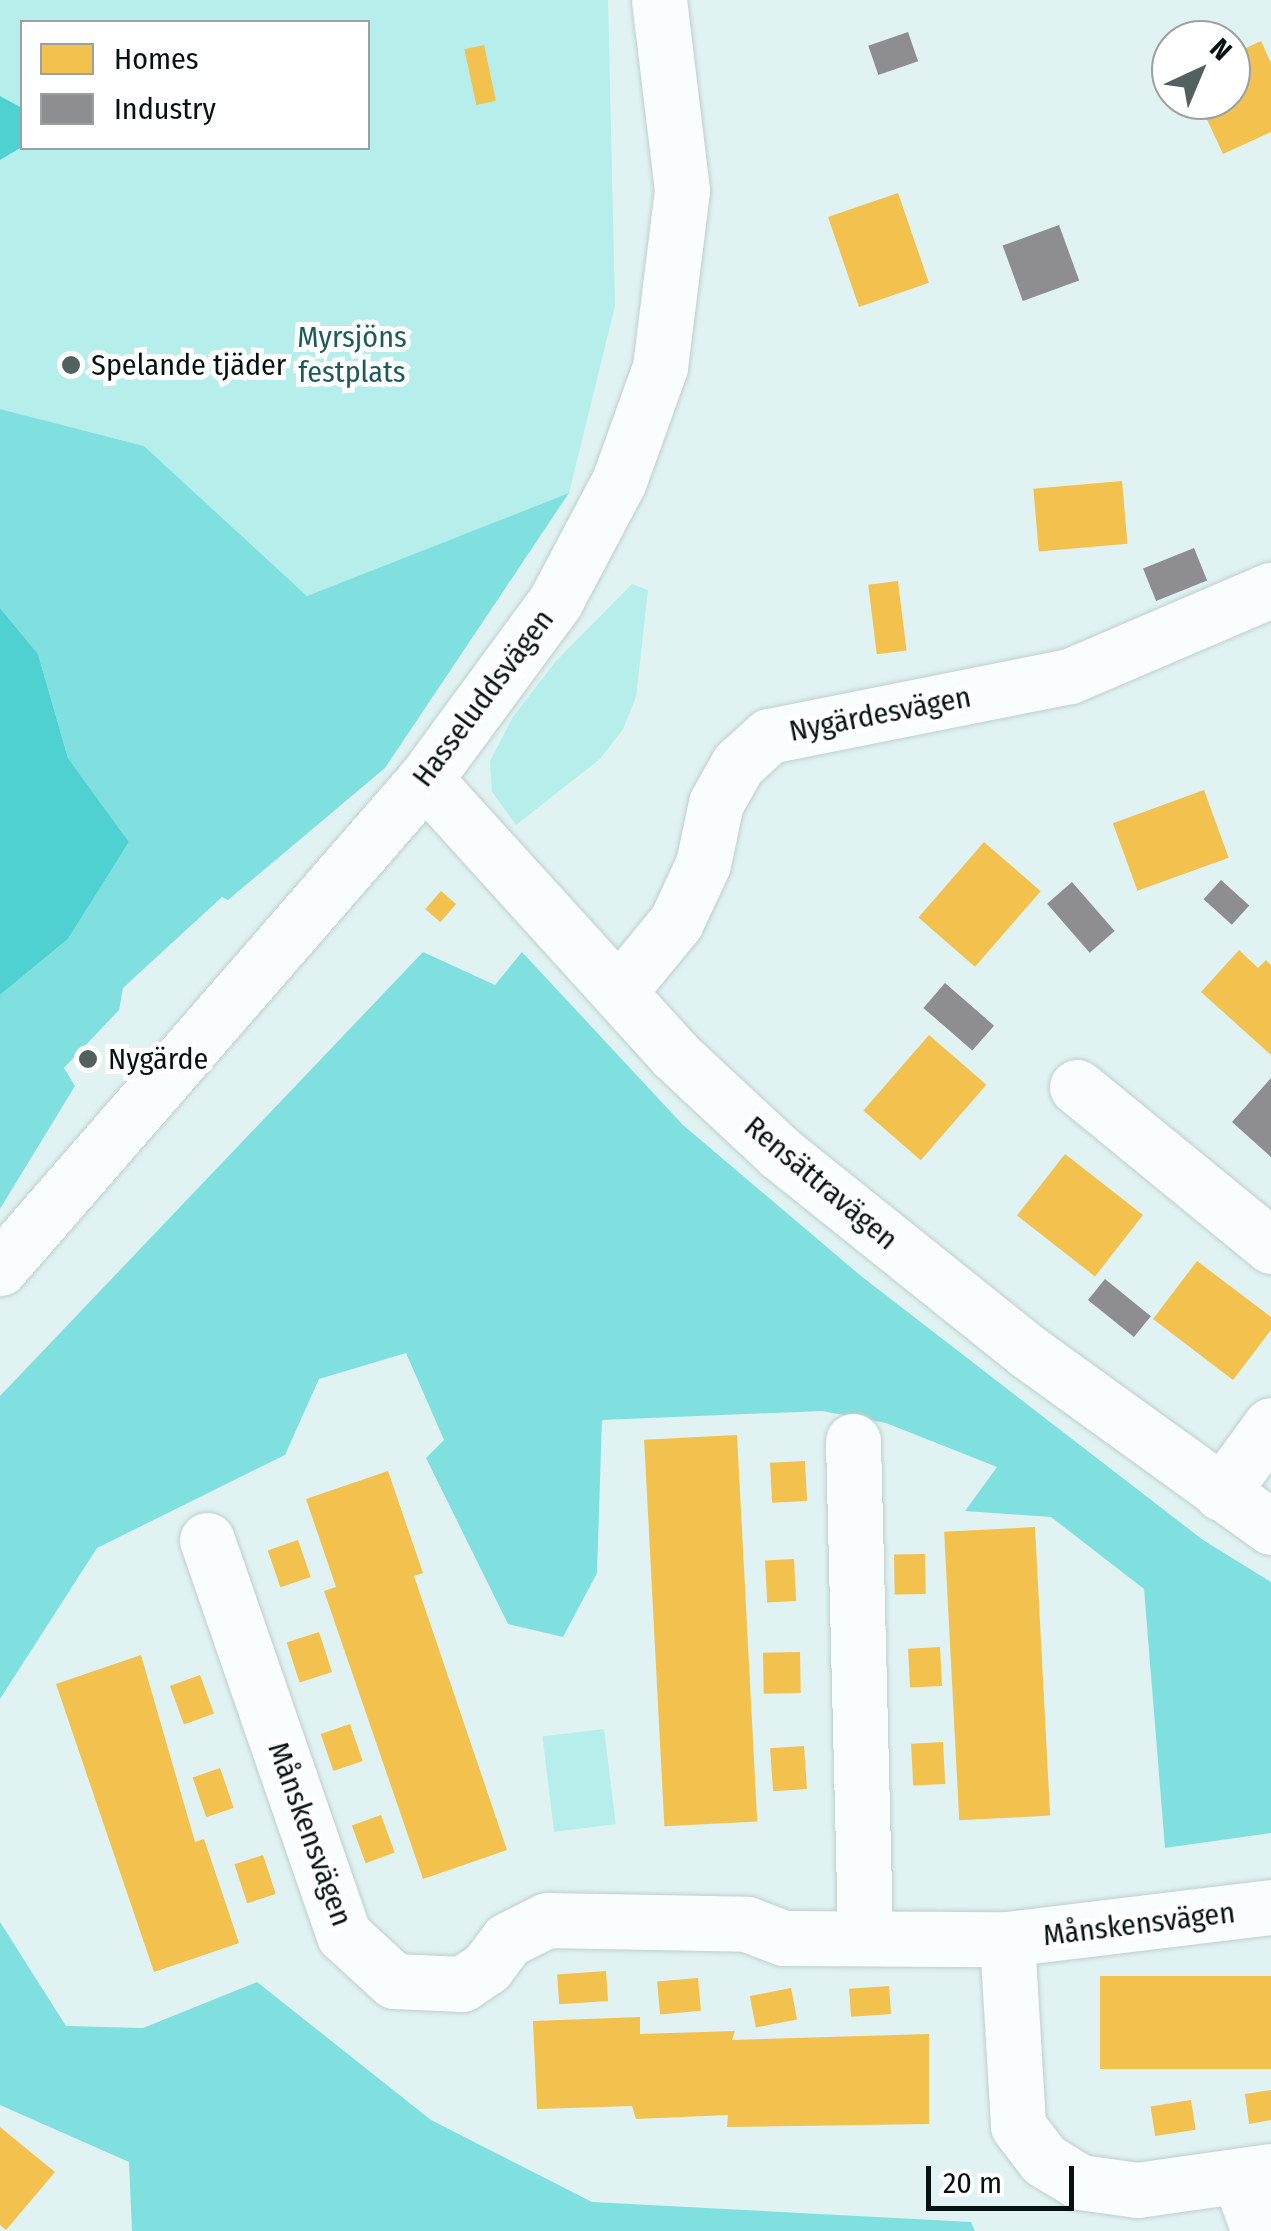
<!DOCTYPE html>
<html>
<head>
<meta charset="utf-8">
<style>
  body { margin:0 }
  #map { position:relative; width:1271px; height:2231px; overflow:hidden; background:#e0f3f2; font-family:"Fira Sans Condensed",sans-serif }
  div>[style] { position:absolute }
  .green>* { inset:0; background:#b5eeeb; transform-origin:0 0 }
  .forest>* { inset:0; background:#80e0df }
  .water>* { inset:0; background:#4ed1d0 }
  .homes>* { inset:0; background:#f2c14e; transform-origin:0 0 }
  .industry>* { inset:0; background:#8d8d92; transform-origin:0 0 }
  .roads { filter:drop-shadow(0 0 2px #bfcecd) drop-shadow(0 0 2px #bfcecd) }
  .street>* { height:55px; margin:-27.5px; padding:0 27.5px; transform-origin:27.5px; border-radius:27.5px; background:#fafdfd }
  .secondary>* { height:55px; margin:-27.5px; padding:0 27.5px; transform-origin:27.5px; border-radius:27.5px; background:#fafdfd }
  .dots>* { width:28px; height:28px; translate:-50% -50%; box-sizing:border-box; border:5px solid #fff; border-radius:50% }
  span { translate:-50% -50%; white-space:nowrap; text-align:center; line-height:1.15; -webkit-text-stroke:10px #fff; paint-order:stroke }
  .park-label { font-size:30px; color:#1d5b5a }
  .poi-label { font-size:30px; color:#061211 }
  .left { translate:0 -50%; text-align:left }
  .street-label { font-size:30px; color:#061211 }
  .legend { position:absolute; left:20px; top:20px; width:350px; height:130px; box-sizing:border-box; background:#fff; border:2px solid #9ba0a0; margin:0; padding:12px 18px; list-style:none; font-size:30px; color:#061211 }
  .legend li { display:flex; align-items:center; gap:20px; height:50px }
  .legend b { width:50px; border:2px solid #9ba0a0 }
  .north { position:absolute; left:1151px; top:20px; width:100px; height:100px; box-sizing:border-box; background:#fff; border:2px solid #9ba0a0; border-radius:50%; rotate:44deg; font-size:28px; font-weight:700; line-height:40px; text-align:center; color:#061211 }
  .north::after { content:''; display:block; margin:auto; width:35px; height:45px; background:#526160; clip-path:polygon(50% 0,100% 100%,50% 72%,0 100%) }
  .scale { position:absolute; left:926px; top:2166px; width:148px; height:45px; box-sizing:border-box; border:5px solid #061211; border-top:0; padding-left:12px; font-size:30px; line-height:35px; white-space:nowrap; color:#061211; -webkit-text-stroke:8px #fff; paint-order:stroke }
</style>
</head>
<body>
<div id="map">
  <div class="green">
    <i style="clip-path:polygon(0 0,608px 0,615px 306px,569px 493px,307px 596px,144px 446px,0 409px,0 160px,22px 147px,368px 148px,368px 22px,22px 22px,22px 108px,0 96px)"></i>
    <i style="clip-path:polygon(632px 584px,648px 590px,636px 697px,623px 729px,600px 759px,516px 825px,492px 792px,490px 761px,513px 717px,556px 661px)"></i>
    <i style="left:604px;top:1729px;width:96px;height:62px;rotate:83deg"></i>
  </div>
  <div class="forest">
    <i style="clip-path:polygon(0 409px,144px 446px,307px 596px,569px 493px,385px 768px,228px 900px,222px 897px,123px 988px,119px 1010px,64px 1068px,75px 1086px,0 1209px,0 995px,68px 939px,129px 842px,68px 758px,38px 654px,0 608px)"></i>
    <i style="clip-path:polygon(423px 952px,495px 985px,522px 952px,683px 1125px,861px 1276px,1203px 1540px,1271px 1582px,1271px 1833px,1165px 1848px,1144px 1589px,1051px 1517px,965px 1511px,997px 1467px,886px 1423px,822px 1411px,602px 1420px,597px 1573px,563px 1637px,508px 1624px,426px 1458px,444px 1440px,406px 1353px,319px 1379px,285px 1455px,97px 1548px,0 1699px,0 1396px)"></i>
    <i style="clip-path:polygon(0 1922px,66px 2026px,143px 2028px,257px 1982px,431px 2120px,592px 2202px,971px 2222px,975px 2231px,132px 2231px,129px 2162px,0 2105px)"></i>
  </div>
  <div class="water">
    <i style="clip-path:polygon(0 96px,22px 108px,22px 147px,0 160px)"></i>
    <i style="clip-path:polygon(0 608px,38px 654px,68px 758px,129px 842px,68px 939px,0 995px)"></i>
  </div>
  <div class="homes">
    <i style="clip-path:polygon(1261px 41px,1271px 63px,1271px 132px,1223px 154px,1198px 100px,1231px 100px,1231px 55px)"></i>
    <i style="left:484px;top:45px;width:57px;height:20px;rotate:78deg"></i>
    <i style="left:898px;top:193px;width:95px;height:74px;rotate:71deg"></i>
    <i style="left:1122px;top:481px;width:63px;height:89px;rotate:85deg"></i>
    <i style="left:898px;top:581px;width:70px;height:30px;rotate:83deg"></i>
    <i style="left:1204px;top:790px;width:72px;height:97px;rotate:70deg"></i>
    <i style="left:984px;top:842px;width:75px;height:100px;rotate:41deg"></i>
    <i style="left:441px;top:891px;width:20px;height:24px;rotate:41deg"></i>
    <i style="clip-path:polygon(1239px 950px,1258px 968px,1266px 960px,1271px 965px,1271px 1055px,1201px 992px)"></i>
    <i style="left:929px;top:1035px;width:76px;height:100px;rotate:41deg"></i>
    <i style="left:1065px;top:1154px;width:99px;height:78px;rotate:38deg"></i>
    <i style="clip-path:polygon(1197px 1261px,1271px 1317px,1271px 1330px,1233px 1380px,1153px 1319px)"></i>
    <i style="left:737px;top:1435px;width:387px;height:93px;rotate:87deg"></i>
    <i style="left:805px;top:1461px;width:40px;height:35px;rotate:87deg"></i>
    <i style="clip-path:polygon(388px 1471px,423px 1573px,414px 1576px,507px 1850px,423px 1879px,324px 1591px,336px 1587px,306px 1499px)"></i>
    <i style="left:1035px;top:1527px;width:289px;height:91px;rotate:87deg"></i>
    <i style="left:298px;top:1540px;width:39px;height:32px;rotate:71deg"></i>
    <i style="left:925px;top:1554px;width:40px;height:31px;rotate:89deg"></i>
    <i style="left:794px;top:1559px;width:42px;height:29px;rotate:87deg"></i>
    <i style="left:319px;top:1632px;width:42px;height:34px;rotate:72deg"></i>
    <i style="left:940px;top:1647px;width:39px;height:32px;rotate:87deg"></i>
    <i style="left:800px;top:1652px;width:41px;height:37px;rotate:89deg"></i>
    <i style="clip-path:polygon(141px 1655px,195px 1842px,204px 1839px,239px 1943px,154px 1972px,56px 1684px)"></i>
    <i style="left:200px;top:1675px;width:41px;height:32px;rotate:70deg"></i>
    <i style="left:350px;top:1724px;width:39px;height:31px;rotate:71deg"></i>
    <i style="left:943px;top:1742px;width:42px;height:32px;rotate:87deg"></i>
    <i style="left:804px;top:1746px;width:43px;height:34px;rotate:86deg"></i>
    <i style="left:220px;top:1768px;width:42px;height:29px;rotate:71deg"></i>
    <i style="left:381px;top:1815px;width:40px;height:31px;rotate:70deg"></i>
    <i style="left:263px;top:1855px;width:41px;height:30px;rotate:72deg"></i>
    <i style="left:606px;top:1971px;width:30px;height:49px;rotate:86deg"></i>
    <i style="left:1271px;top:1976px;width:93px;height:171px;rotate:90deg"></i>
    <i style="left:698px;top:1978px;width:33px;height:41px;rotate:85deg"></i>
    <i style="left:889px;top:1986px;width:28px;height:40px;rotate:86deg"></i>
    <i style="left:791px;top:1988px;width:32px;height:42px;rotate:79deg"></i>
    <i style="clip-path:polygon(640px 2017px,640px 2034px,735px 2031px,732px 2040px,929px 2034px,929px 2124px,727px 2127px,728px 2115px,636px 2119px,632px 2106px,537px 2109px,533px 2021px)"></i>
    <i style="clip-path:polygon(1271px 2090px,1271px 2120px,1249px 2124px,1245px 2094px)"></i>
    <i style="left:1191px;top:2100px;width:30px;height:41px;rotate:81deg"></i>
    <i style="clip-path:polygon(0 2127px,55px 2172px,6px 2230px,0 2225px)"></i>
  </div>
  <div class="industry">
    <i style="left:908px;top:32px;width:31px;height:42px;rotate:71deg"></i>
    <i style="left:1059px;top:225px;width:59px;height:60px;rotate:70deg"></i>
    <i style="left:1194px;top:548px;width:35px;height:55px;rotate:68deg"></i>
    <i style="left:1221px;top:880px;width:38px;height:26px;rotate:42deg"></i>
    <i style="left:1072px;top:882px;width:65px;height:33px;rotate:49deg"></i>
    <i style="left:945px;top:983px;width:65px;height:33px;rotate:41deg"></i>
    <i style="clip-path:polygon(1271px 1078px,1271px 1157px,1232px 1122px)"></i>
    <i style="left:1105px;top:1279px;width:59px;height:27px;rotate:39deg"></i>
  </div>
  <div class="roads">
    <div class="street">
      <i style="left:425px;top:779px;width:372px;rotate:47.8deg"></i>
      <i style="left:675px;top:1055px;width:144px;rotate:43deg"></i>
      <i style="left:780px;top:1153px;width:317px;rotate:38.7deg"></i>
      <i style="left:1027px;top:1351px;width:301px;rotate:35.8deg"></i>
      <i style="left:621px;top:989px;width:87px;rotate:-50.6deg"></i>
      <i style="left:676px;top:922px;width:64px;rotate:-65deg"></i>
      <i style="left:703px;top:864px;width:62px;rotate:-78deg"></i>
      <i style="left:716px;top:803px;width:45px;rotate:-60.6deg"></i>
      <i style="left:738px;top:764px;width:42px;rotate:-42.1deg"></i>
      <i style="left:769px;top:736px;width:307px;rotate:-11.3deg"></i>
      <i style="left:1070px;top:676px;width:219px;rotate:-23.2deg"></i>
      <i style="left:1077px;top:1087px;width:251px;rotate:39.3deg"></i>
      <i style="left:853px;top:1441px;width:497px;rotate:88.6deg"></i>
      <i style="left:1221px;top:1493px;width:84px;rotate:-53.7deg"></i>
      <i style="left:207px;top:1540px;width:418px;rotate:70.9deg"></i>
      <i style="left:344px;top:1935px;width:68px;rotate:42.6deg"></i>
      <i style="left:394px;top:1981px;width:68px;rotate:2.5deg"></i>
      <i style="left:462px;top:1984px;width:30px;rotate:-34deg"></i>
      <i style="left:487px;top:1967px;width:34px;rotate:-53deg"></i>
      <i style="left:507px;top:1940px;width:45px;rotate:-26.6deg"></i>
      <i style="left:547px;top:1920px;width:200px;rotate:1.1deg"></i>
      <i style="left:747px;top:1924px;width:39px;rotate:21deg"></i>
      <i style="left:783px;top:1938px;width:224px;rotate:0.3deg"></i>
      <i style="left:1007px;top:1939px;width:266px;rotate:-6.9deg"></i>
      <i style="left:1007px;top:1939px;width:187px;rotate:86.6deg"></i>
      <i style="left:1018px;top:2126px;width:43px;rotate:52.6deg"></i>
      <i style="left:1044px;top:2160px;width:42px;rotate:31.4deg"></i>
      <i style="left:1080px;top:2182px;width:58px;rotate:8deg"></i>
      <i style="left:1137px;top:2190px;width:135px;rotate:-8.1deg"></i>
      <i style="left:1239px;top:2177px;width:58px;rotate:69.7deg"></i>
    </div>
    <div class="secondary">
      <i style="left:0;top:1268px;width:648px;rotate:-49.01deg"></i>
      <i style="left:425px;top:779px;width:220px;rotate:-53.7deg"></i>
      <i style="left:555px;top:602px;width:137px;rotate:-62.1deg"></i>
      <i style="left:619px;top:481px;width:121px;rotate:-70.2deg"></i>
      <i style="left:660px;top:367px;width:178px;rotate:-82.9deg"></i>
      <i style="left:682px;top:190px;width:191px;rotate:-96.9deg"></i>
    </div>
  </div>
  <div class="dots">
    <i style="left:71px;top:365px;background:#526160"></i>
    <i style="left:88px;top:1059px;background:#526160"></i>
  </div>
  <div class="park-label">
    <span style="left:352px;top:354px">Myrsjöns<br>festplats</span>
  </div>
  <div class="poi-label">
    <span class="left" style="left:91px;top:365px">Spelande tjäder</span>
    <span class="left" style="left:108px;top:1059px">Nygärde</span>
  </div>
  <div class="street-label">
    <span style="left:483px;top:698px;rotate:-53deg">Hasseluddsvägen</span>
    <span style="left:880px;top:714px;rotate:-11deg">Nygärdesvägen</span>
    <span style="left:821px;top:1183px;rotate:40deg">Rensättravägen</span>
    <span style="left:310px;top:1834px;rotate:70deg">Månskensvägen</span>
    <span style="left:1139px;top:1924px;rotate:-7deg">Månskensvägen</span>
  </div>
  <ul class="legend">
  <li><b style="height:28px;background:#f2c14e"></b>Homes</li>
  <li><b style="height:28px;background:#8d8d92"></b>Industry</li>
  </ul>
  <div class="north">N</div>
  <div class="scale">20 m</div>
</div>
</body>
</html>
